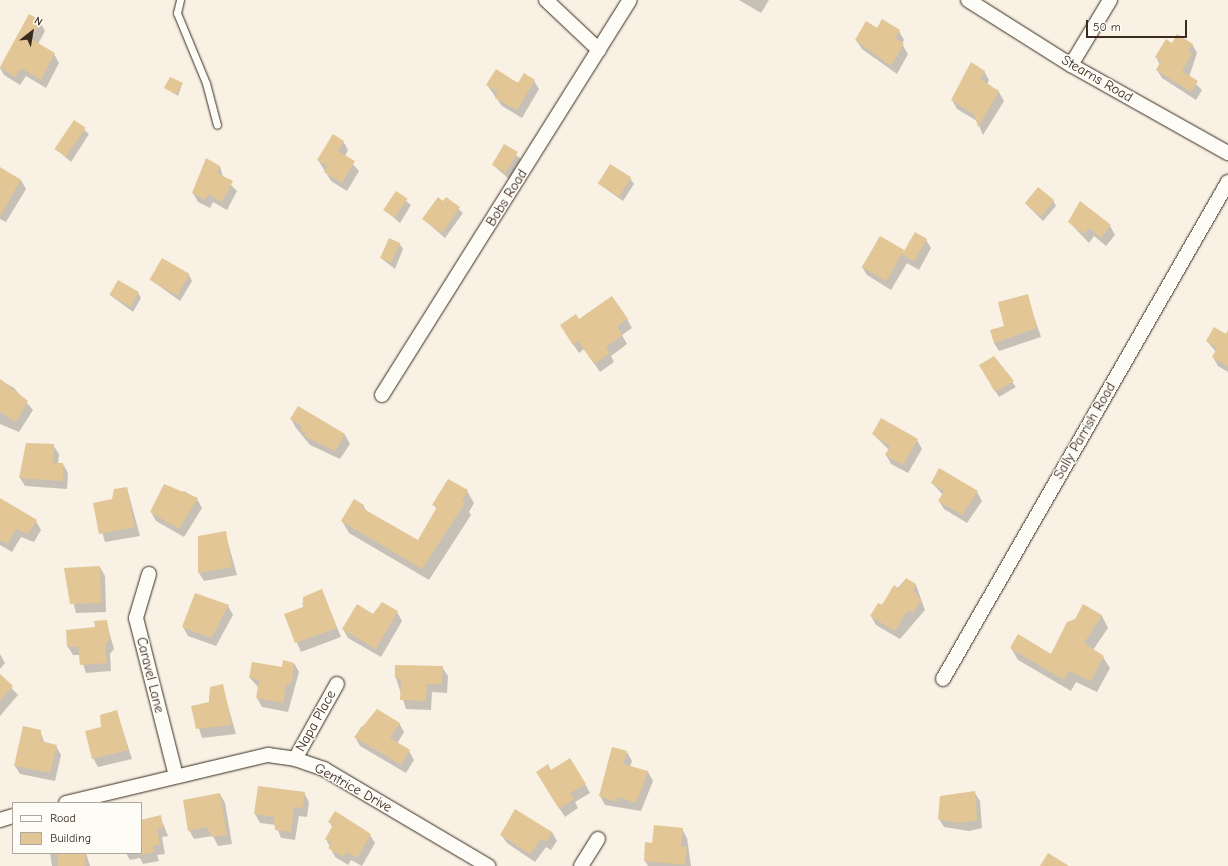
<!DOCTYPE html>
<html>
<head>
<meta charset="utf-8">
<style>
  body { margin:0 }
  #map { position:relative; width:1228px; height:866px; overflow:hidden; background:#f8f1e4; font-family:"Comic Neue",sans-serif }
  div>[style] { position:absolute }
  .shadow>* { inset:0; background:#0003 }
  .building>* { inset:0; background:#e2c696; transform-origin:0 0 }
  .roads { filter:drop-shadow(0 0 1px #3b2a1e) drop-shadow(0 0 1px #3b2a1e) }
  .lane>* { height:7px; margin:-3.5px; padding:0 3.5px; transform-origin:3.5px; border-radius:3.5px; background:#fdfcf7 }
  .street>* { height:14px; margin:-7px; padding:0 7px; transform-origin:7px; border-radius:7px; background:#fdfcf7 }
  span { translate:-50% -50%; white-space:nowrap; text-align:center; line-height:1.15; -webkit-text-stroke:3px #fdfcf7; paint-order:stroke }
  .street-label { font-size:14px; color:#3b2a1e }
  .legend { position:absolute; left:12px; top:802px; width:130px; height:52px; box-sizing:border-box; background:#fdfcf7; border:1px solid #afa8a0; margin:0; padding:5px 7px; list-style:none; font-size:12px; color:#3b2a1e }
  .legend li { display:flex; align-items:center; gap:8px; height:20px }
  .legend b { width:20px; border:1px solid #afa8a0 }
  .north { position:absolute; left:12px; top:12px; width:40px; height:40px; -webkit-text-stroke:3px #fdfcf7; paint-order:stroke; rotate:31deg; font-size:11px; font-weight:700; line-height:16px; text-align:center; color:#3b2a1e }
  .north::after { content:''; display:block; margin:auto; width:14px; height:18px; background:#3b2a1e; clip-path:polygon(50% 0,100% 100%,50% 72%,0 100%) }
  .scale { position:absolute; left:1086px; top:20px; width:101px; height:18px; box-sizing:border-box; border:2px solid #3b2a1e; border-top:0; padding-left:5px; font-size:12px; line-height:14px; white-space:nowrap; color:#3b2a1e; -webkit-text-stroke:3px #fdfcf7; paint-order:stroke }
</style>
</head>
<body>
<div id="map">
  <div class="shadow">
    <i style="clip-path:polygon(739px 0,769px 0,761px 13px)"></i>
    <i style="clip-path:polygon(29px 16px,40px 22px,45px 31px,38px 44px,54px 54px,59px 63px,46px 88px,26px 76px,20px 85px,4px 75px,0 68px)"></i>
    <i style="clip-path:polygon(877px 29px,899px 31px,904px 40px,902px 44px,908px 54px,897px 74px,862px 49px,856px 40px)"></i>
    <i style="clip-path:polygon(1173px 44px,1192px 44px,1197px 53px,1189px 77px,1202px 90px,1196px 100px,1162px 78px,1157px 70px,1160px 65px,1156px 57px)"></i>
    <i style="clip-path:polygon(984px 71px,989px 80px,987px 85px,999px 92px,1004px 101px,983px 135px,977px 121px,957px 109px,952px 100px)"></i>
    <i style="clip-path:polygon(534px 81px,539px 89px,522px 118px,502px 106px,487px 85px)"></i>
    <i style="clip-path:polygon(182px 84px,178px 96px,165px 88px)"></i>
    <i style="clip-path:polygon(74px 121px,89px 134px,71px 162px,56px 149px)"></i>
    <i style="clip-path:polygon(343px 141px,348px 150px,345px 156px,359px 171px,347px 191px,331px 181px,318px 160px)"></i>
    <i style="clip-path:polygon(505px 146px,521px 159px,509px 179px,493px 165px)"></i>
    <i style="clip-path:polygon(220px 166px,223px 177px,237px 191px,227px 210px,213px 202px,210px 208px,198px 202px,193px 193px)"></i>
    <i style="clip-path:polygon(0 168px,21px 180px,26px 189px,6px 222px,0 219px)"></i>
    <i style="clip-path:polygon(630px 178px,634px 184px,623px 201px,599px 184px)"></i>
    <i style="clip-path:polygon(396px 193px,411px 205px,400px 223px,386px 211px)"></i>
    <i style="clip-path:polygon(447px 199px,463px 213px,445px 238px,423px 219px)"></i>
    <i style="clip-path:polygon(1053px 200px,1056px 206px,1043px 221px,1026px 204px)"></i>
    <i style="clip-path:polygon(1069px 222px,1110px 226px,1115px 235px,1106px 246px,1094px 236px,1089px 243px)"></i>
    <i style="clip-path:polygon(880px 237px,904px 252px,926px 240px,931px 248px,919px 270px,907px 263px,891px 290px,867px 275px,862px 267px)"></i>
    <i style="clip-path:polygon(399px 243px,403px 249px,395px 269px,382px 259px)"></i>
    <i style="clip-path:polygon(189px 275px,192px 281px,180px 301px,151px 280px)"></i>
    <i style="clip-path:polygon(138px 293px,141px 298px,133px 312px,110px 295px)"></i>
    <i style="clip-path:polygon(1027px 296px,1041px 337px,999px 351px,994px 343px)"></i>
    <i style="clip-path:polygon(627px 319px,632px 328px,622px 335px,627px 344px,611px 356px,614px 362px,600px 372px,584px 349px,579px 353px,566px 334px,579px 320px)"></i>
    <i style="clip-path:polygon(1228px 336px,1228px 372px,1218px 366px,1213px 357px,1216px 352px,1207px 341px)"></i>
    <i style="clip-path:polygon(993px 358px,1016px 387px,999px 397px,980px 366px)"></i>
    <i style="clip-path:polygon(0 380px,14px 388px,33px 410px,19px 432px,0 424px)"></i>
    <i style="clip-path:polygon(298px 407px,345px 435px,350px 444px,340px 459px,310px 445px,296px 428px,291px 419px)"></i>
    <i style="clip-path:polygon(873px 434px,917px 440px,922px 449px,908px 473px,891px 464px,886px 455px,889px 450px)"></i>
    <i style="clip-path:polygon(53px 445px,59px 454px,58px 464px,63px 464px,68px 473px,67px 489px,25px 486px,20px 478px)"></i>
    <i style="clip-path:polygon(932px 483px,977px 492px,982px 501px,967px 523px,944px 509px,939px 501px,943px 495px)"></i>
    <i style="clip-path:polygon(127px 488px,140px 536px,105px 542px,94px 504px,113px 500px)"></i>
    <i style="clip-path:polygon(184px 491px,197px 499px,202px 508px,184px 537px,156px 521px,151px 512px)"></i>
    <i style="clip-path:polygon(467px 491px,474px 503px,469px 512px,471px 515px,429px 580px,349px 533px,342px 521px,363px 505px,367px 512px,418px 542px,437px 510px,434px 505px)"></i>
    <i style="clip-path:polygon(0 506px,36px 521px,41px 530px,34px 542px,21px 537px,12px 552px,0 545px)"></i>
    <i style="clip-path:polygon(225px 532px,237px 575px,204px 581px,199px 573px)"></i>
    <i style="clip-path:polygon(100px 567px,105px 576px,106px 612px,76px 613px,65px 569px)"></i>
    <i style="clip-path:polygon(906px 579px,916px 585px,925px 610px,900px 639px,876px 625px,871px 616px)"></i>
    <i style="clip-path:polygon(322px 591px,341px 637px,301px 652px,285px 615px,304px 607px,302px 603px)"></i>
    <i style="clip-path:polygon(228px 606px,233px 615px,216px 646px,188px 636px,183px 627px)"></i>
    <i style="clip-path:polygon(1084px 606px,1102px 616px,1108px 628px,1093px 650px,1103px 657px,1110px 668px,1097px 692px,1076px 682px,1071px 691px,1018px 660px,1011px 648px,1052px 656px)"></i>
    <i style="clip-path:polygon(397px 612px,402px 621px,381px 657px,348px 638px,343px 629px,373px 615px)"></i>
    <i style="clip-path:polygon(106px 621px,114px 649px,110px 654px,111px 671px,86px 673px,80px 655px,73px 655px,68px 647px)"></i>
    <i style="clip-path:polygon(0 654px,5px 663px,0 669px)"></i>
    <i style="clip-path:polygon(253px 663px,283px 668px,294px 663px,299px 672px,288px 712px,262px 707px,257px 698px,259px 688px,250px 678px)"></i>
    <i style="clip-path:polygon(396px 666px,442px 667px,448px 676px,447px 693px,432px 692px,431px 710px,406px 709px,396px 678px)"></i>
    <i style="clip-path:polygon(0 676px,18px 695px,0 716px)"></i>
    <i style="clip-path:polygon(222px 685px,236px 734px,202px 738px,192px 707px,210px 703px,209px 696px)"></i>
    <i style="clip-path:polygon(117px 712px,132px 759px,98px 767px,93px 758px,102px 728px)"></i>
    <i style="clip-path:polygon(399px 723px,404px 732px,397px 744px,409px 751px,414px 760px,406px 773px,360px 746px,355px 737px,361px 727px,368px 724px)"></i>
    <i style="clip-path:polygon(40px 731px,45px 744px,56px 746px,61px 755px,55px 781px,20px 774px,15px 766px)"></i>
    <i style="clip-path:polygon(627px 752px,632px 761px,630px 767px,648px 772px,653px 781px,641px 811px,605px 805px,600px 796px)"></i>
    <i style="clip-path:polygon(551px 771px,585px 784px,590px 793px,575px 802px,578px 808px,565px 817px,542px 781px)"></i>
    <i style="clip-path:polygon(259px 787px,304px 793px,309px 802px,307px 817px,299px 816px,295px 840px,281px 838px,276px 825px,260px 823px,255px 814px)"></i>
    <i style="clip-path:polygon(975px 793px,980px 801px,982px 828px,969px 831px,944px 827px,939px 819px)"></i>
    <i style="clip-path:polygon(220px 794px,225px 803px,232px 844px,218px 846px,213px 836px,194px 839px,189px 830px)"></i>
    <i style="clip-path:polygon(160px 816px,168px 836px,162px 837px,165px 854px,157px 855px,159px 861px,143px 864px,140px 858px,130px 860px,126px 853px,141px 853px,141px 820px)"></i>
    <i style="clip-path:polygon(329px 822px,370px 835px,375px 843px,362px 866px,351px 860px,348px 865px,335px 857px,326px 839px,333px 828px)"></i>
    <i style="clip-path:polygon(682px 829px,687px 838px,691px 866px,648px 866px,645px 861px,653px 844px)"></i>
    <i style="clip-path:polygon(552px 832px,557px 841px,551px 850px,546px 847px,535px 862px,507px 843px,501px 835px)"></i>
    <i style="clip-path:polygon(50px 853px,86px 853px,90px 866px,52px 866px)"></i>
  </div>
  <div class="building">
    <i style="clip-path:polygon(29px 14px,41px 21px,31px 39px,55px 53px,41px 80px,21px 68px,15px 77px,0 67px)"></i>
    <i style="clip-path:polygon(882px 19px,900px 30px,895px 38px,904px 44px,891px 66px,855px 40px,866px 21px,877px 28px)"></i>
    <i style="clip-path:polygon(1177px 34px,1193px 44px,1188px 52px,1192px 54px,1182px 71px,1198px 81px,1191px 92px,1156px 70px,1161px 61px,1155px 57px,1166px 39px,1172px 43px)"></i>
    <i style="clip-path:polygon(971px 62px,985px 71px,980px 79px,999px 91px,978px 127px,974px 114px,951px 100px)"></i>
    <i style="clip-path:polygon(496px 69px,518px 83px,524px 73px,535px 80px,517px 110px,495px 98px,498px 92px,486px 85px)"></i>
    <i style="clip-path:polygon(170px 77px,183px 83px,176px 94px,164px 88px)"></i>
    <i style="left:74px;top:120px;width:14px;height:35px;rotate:34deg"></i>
    <i style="clip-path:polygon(333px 134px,344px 141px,338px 151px,355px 161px,342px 183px,324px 172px,328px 166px,317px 160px)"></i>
    <i style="left:504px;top:144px;width:16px;height:24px;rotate:30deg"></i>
    <i style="clip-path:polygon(206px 158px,220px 166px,217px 173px,233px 181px,222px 202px,208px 194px,205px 200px,192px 193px)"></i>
    <i style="left:610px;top:164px;width:25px;height:23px;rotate:32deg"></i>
    <i style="clip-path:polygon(0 167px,21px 180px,0 216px)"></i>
    <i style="left:1038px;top:187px;width:21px;height:21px;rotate:39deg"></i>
    <i style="left:396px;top:191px;width:14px;height:23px;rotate:34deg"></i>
    <i style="clip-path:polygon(438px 197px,443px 201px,446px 197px,460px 207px,442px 233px,422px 219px)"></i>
    <i style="clip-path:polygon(1080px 201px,1111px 225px,1101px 238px,1089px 228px,1084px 234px,1068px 222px)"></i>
    <i style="left:915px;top:232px;width:14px;height:26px;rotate:30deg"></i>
    <i style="left:880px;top:236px;width:28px;height:36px;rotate:30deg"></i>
    <i style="left:389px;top:238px;width:12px;height:22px;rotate:24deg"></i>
    <i style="left:162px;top:258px;width:32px;height:25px;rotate:30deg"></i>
    <i style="left:118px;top:280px;width:24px;height:17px;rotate:30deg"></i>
    <i style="clip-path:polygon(1028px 294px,1037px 328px,994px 343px,990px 330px,1004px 326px,998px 302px)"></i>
    <i style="clip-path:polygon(612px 296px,628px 319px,617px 326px,623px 335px,606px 347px,610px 353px,594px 364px,578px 341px,573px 345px,560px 325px,576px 314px,579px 319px)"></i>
    <i style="clip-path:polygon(1214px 327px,1226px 334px,1228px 330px,1228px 367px,1212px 357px,1217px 348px,1206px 341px)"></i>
    <i style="clip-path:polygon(994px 356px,1014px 381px,995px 392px,979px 365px)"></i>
    <i style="clip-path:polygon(0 379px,28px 401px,16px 422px,0 412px)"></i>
    <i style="clip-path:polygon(298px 406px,345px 434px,335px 451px,304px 436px,306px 433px,300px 430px,302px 426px,290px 419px)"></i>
    <i style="clip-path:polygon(881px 418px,918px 439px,903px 465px,885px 455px,890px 446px,872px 434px)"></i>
    <i style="clip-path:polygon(26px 443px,54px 444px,53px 463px,63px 463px,63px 481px,19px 478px)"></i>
    <i style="clip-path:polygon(939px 468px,978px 491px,962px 515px,938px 501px,944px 491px,931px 483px)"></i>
    <i style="clip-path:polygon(448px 479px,468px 490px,462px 501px,465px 503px,422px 569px,341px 521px,354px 499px,364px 505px,362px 508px,418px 540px,437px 507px,432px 505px)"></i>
    <i style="clip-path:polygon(164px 484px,198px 498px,179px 529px,150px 512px)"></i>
    <i style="clip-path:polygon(127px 487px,135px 527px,99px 534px,93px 503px,112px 499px,114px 489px)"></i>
    <i style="clip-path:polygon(0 498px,37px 520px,28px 534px,16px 529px,7px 544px,0 540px)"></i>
    <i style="clip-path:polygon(226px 531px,232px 567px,198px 573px,198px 536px)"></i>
    <i style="clip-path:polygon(100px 566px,101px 603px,70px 604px,64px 568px)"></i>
    <i style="clip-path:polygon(906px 578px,916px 584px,913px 590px,921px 600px,913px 613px,909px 611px,905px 614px,895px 631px,870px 616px,878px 603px,882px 605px,894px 585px,899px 589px)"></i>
    <i style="clip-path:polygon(322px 589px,337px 628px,295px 643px,284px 614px,303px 607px,303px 597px)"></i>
    <i style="clip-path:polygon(195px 593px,229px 605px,211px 638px,182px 627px)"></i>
    <i style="clip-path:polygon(382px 602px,398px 611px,376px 649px,342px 629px,357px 604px,373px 614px)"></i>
    <i style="clip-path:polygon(1083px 604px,1102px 615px,1084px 643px,1104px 656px,1091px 681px,1069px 671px,1064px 680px,1010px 648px,1018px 634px,1051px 654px,1067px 622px,1075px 619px)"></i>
    <i style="clip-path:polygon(107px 620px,110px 639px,105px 645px,107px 663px,80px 665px,78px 646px,67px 647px,66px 630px,95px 627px,94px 621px)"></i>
    <i style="clip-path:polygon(283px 660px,294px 663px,292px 682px,286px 686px,283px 703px,256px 698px,259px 680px,249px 678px,252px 662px,282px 667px)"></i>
    <i style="clip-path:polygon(395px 665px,443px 666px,442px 684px,427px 684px,426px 701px,400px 700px,401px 679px,395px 678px)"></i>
    <i style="clip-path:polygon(0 674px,13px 686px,0 701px)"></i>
    <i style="clip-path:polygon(223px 684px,232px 725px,196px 729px,191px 706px,209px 702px,210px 687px)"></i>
    <i style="clip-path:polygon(377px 709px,400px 723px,390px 738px,410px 750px,401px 765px,354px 737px)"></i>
    <i style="clip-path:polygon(117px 710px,128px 750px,92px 759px,85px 731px,101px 727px,100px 715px)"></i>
    <i style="clip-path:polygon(23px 726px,41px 730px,41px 741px,57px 745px,50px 773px,14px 766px)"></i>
    <i style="clip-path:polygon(612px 747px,627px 751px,623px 764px,648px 771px,636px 803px,617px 797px,616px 802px,599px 796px)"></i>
    <i style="clip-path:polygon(570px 758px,586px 784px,570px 793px,574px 799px,559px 809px,536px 772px,548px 764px,551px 770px)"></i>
    <i style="clip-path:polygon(258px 786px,305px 792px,303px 808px,294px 807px,291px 832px,275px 830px,274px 817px,254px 814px)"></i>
    <i style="clip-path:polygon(975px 791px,977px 820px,959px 823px,938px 819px,940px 796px)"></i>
    <i style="clip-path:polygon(220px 793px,227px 835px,212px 837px,207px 827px,188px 831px,183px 800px)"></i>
    <i style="clip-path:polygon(515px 809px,552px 832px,546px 842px,541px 839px,530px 854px,500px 835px)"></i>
    <i style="clip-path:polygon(335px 811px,371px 834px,357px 858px,346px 852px,343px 857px,328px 848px,332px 843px,325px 839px,333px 825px,328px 822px)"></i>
    <i style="clip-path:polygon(161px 815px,163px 828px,157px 829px,160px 845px,153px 846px,154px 852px,141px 855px,141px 820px)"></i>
    <i style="clip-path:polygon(654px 825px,683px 828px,681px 847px,687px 847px,685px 865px,644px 861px,645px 842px,652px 843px)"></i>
    <i style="left:58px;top:853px;width:27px;height:13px"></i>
    <i style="clip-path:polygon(1048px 853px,1069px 866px,1040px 866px)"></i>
  </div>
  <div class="roads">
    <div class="lane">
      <i style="left:180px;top:0;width:13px;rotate:103deg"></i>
      <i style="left:177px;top:13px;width:76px;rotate:67.5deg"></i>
      <i style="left:206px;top:83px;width:43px;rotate:75.3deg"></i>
    </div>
    <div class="street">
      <i style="left:546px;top:0;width:73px;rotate:43.3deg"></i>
      <i style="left:968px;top:0;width:122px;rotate:32.3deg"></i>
      <i style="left:1071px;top:65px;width:180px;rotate:29.3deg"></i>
      <i style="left:1071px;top:65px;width:76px;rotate:-59deg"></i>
      <i style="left:382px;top:395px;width:466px;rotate:-57.9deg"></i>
      <i style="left:149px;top:574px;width:46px;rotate:106.5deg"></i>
      <i style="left:136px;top:618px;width:163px;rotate:75.8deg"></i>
      <i style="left:943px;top:679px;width:573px;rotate:-60.17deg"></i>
      <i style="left:295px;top:759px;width:86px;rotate:-60.8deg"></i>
      <i style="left:66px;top:803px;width:208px;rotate:-13.4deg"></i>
      <i style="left:268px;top:755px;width:27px;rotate:8deg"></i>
      <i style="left:295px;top:759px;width:31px;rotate:19deg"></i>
      <i style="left:324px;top:769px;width:191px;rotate:30.6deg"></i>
      <i style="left:0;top:820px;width:14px;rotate:-17deg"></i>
      <i style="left:581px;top:866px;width:32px;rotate:-58deg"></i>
    </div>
  </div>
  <div class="street-label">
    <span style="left:1097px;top:79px;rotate:30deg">Stearns Road</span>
    <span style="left:507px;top:198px;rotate:-58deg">Bobs Road</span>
    <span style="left:1085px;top:431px;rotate:-60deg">Sally Parrish Road</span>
    <span style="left:150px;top:675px;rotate:76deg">Caravel Lane</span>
    <span style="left:316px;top:721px;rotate:-61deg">Napa Place</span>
    <span style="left:353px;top:788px;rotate:29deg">Gentrice Drive</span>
  </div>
  <ul class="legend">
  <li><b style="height:5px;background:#fdfcf7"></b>Road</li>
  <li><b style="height:11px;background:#e2c696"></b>Building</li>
  </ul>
  <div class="north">N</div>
  <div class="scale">50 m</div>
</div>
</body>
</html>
